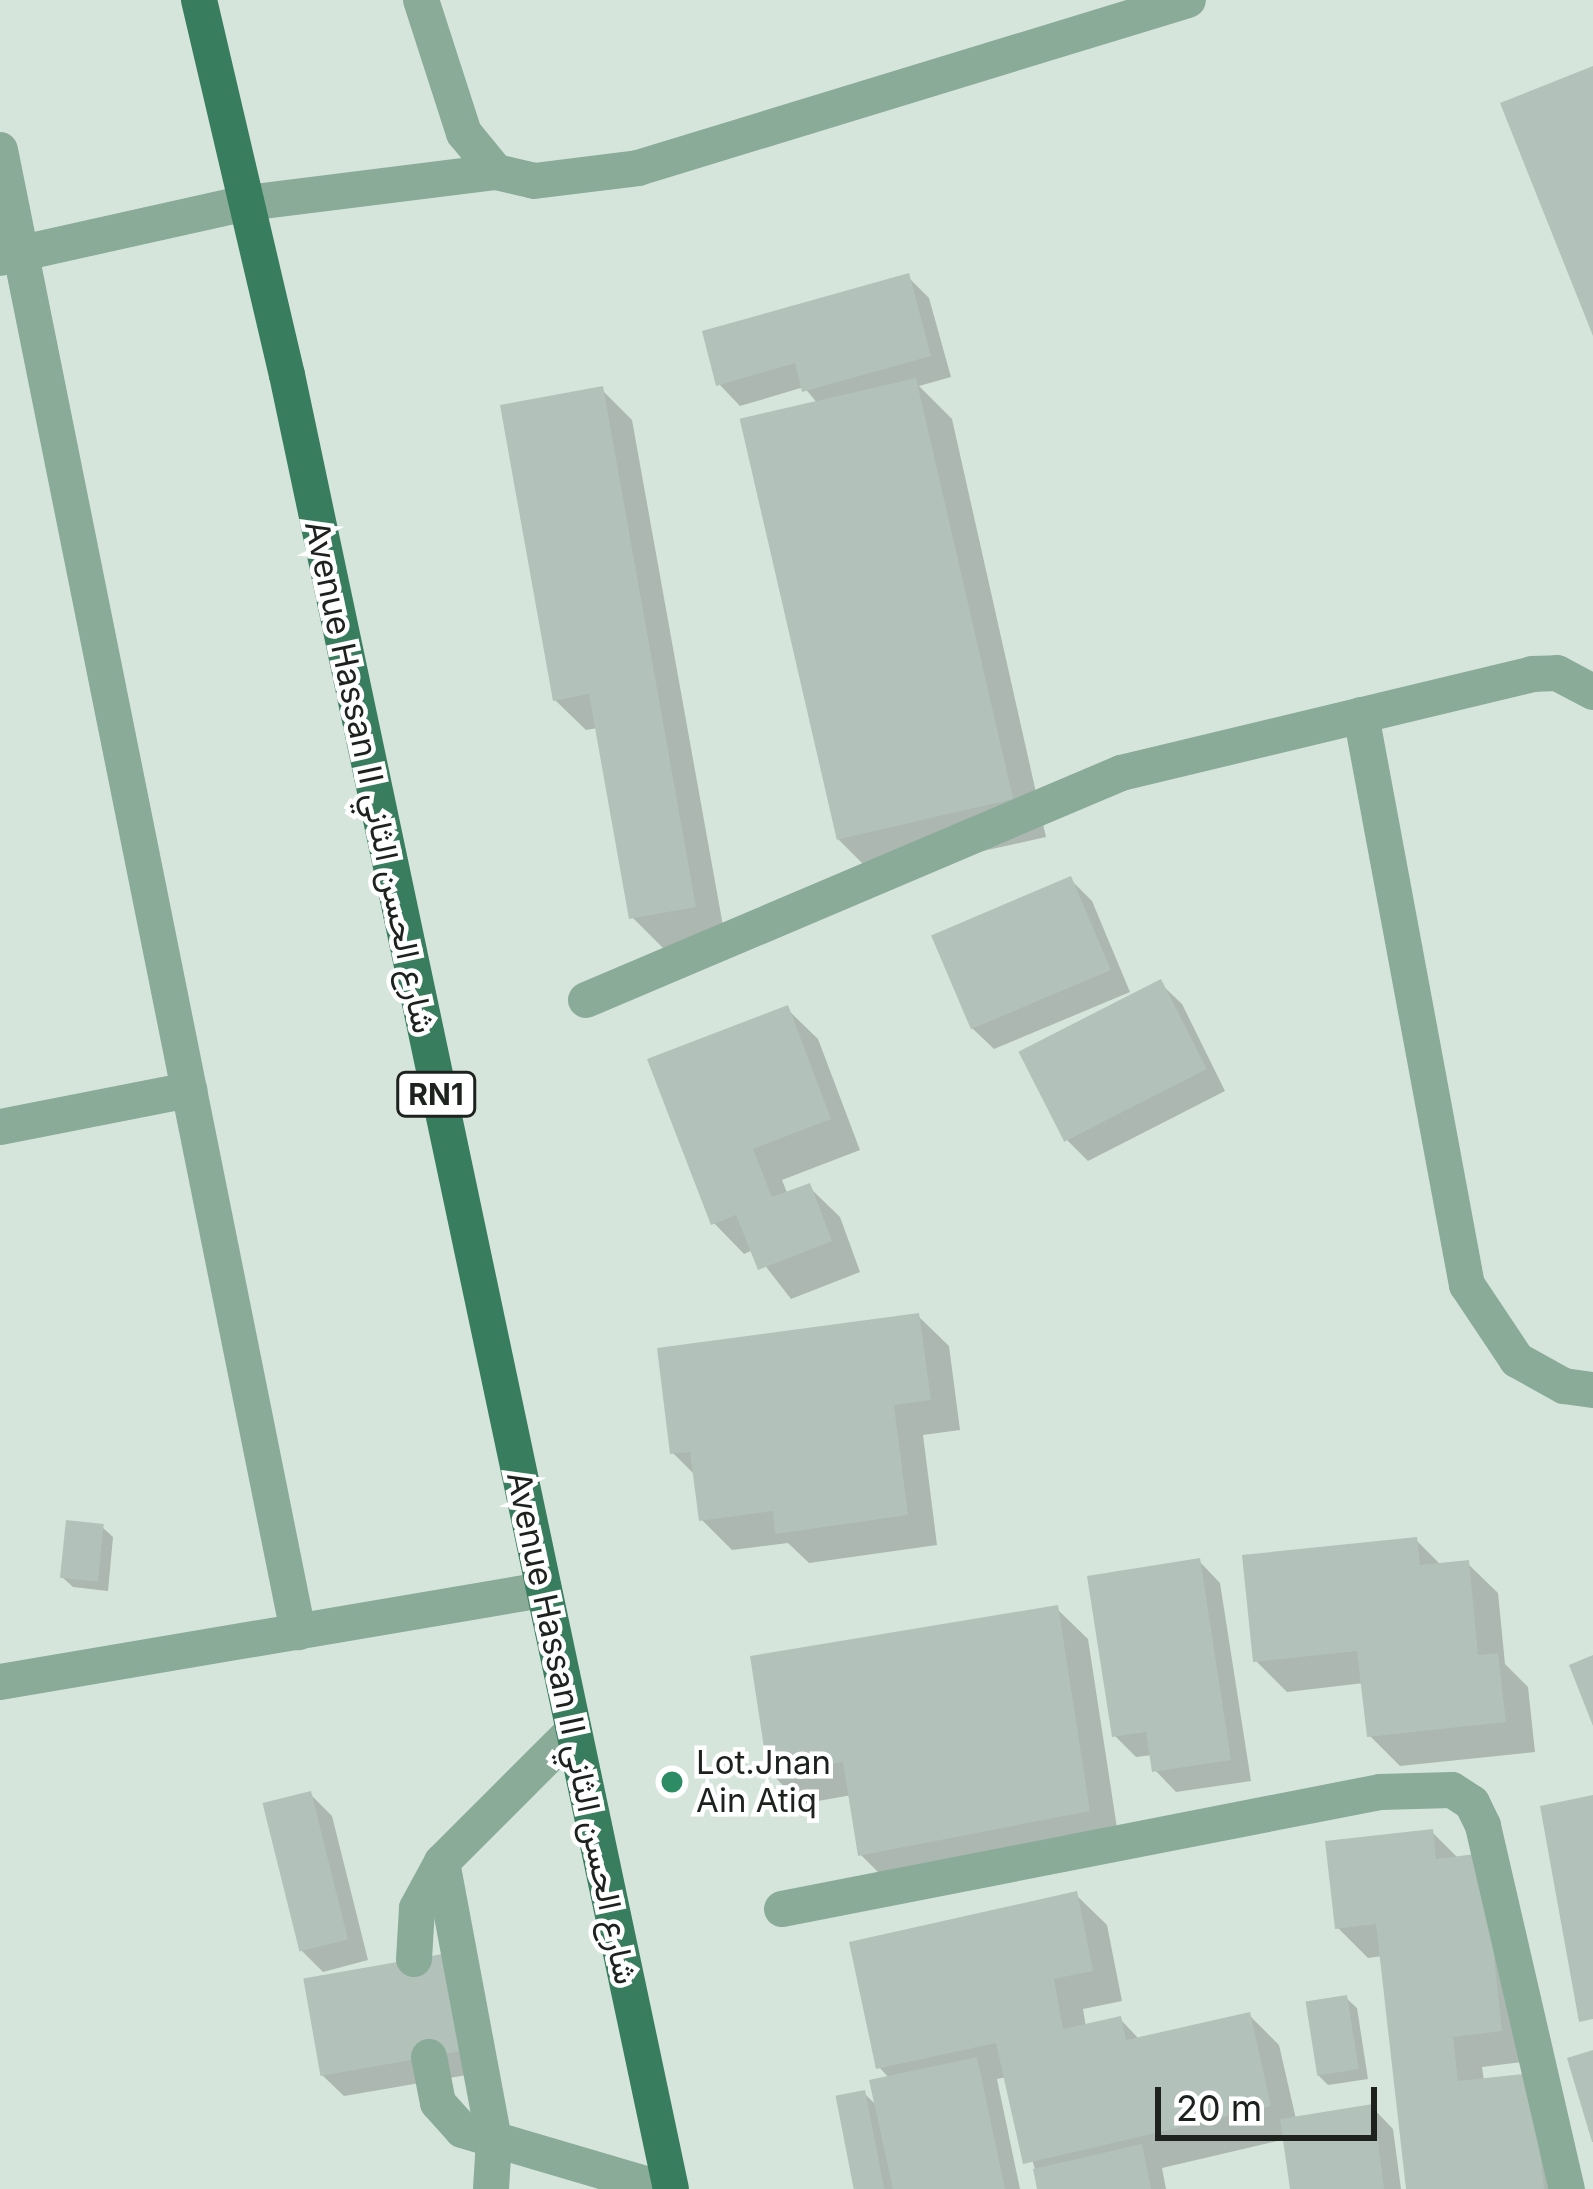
<!DOCTYPE html>
<html>
<head>
<meta charset="utf-8">
<style>
  body { margin:0 }
  #map { position:relative; width:1593px; height:2189px; overflow:hidden; background:#d6e5dc; font-family:Inter,Vazirmatn,sans-serif }
  div>[style] { position:absolute }
  .shadow>* { inset:0; background:#0003 }
  .building>* { inset:0; background:#b2c1b9; transform-origin:0 0 }
  .lane>* { height:36px; margin:-18px; padding:0 18px; transform-origin:18px; border-radius:18px; background:#89ab98 }
  .street>* { height:36px; margin:-18px; padding:0 18px; transform-origin:18px; border-radius:18px; background:#89ab98 }
  .primary>* { height:36px; margin:-18px; padding:0 18px; transform-origin:18px; border-radius:18px; background:#387d5d }
  .dots>* { width:33px; height:33px; translate:-50% -50%; box-sizing:border-box; border:6px solid #fff; border-radius:50% }
  span { translate:-50% -50%; white-space:nowrap; text-align:center; line-height:1.15; -webkit-text-stroke:9px #fff; paint-order:stroke }
  .shield-label span { padding:3px 9px; background:#fff; border:3px solid; border-radius:9px; -webkit-text-stroke-width:0 }
  .shield-label { font-size:30px; color:#1d221f; font-weight:700 }
  .street-label { font-size:33px; color:#1d221f }
  .poi-label { font-size:33px; color:#1d221f }
  .left { translate:0 -50%; text-align:left }
  .scale { position:absolute; left:1155px; top:2087px; width:222px; height:54px; box-sizing:border-box; border:6px solid #1d221f; border-top:0; padding-left:15px; font-size:36px; line-height:42px; white-space:nowrap; color:#1d221f; -webkit-text-stroke:9px #fff; paint-order:stroke }
</style>
</head>
<body>
<div id="map">
  <div class="shadow">
    <i style="clip-path:polygon(908px 277px,929px 298px,951px 377px,919px 386px,952px 419px,1046px 837px,874px 875px,837px 838px,818px 404px,804px 387px,740px 406px,719px 384px)"></i>
    <i style="clip-path:polygon(602px 390px,632px 420px,725px 937px,663px 948px,632px 917px,598px 728px,586px 730px,555px 700px)"></i>
    <i style="clip-path:polygon(1071px 880px,1092px 901px,1130px 992px,994px 1049px,972px 1028px)"></i>
    <i style="clip-path:polygon(1160px 983px,1182px 1004px,1225px 1091px,1088px 1161px,1067px 1140px)"></i>
    <i style="clip-path:polygon(787px 1009px,818px 1039px,860px 1150px,782px 1180px,788px 1195px,809px 1187px,840px 1217px,860px 1272px,791px 1299px,753px 1250px,744px 1254px,714px 1223px)"></i>
    <i style="clip-path:polygon(918px 1316px,949px 1346px,960px 1430px,923px 1435px,937px 1545px,809px 1563px,788px 1543px,732px 1550px,701px 1519px,696px 1476px,673px 1453px)"></i>
    <i style="clip-path:polygon(102px 1527px,113px 1537px,108px 1591px,73px 1587px,62px 1577px)"></i>
    <i style="clip-path:polygon(1416px 1540px,1442px 1566px,1467px 1563px,1498px 1593px,1505px 1664px,1528px 1687px,1535px 1752px,1400px 1766px,1370px 1736px,1364px 1683px,1287px 1692px,1256px 1661px)"></i>
    <i style="clip-path:polygon(1199px 1561px,1220px 1583px,1251px 1781px,1176px 1792px,1155px 1770px,1152px 1755px,1136px 1757px,1115px 1736px)"></i>
    <i style="clip-path:polygon(1057px 1609px,1088px 1639px,1119px 1841px,891px 1885px,861px 1855px,852px 1795px,801px 1804px,771px 1773px)"></i>
    <i style="clip-path:polygon(310px 1794px,332px 1816px,368px 1960px,323px 1972px,301px 1950px)"></i>
    <i style="clip-path:polygon(1432px 1832px,1459px 1859px,1482px 1857px,1531px 2061px,1482px 2067px,1484px 2081px,1570px 2189px,1409px 2189px,1383px 1956px,1368px 1958px,1337px 1927px)"></i>
    <i style="clip-path:polygon(1076px 1895px,1107px 1925px,1122px 2001px,1083px 2009px,1086px 2027px,1120px 2019px,1140px 2040px,1249px 2015px,1279px 2045px,1296px 2119px,1372px 2107px,1393px 2129px,1401px 2189px,1293px 2189px,1286px 2139px,1162px 2168px,1166px 2189px,1041px 2189px,1007px 2077px,997px 2079px,1020px 2189px,857px 2189px,864px 2093px,878px 2107px,890px 2079px,879px 2067px)"></i>
    <i style="clip-path:polygon(453px 1955px,490px 2071px,344px 2096px,322px 2075px)"></i>
    <i style="clip-path:polygon(1346px 1998px,1357px 2008px,1368px 2079px,1328px 2085px,1318px 2075px)"></i>
  </div>
  <div class="building">
    <i style="clip-path:polygon(1593px 66px,1593px 336px,1500px 103px)"></i>
    <i style="clip-path:polygon(909px 273px,931px 356px,802px 392px,795px 363px,716px 386px,702px 331px)"></i>
    <i style="left:916px;top:378px;width:432px;height:181px;rotate:77deg"></i>
    <i style="clip-path:polygon(603px 386px,696px 907px,629px 919px,589px 694px,553px 701px,500px 405px)"></i>
    <i style="left:1071px;top:876px;width:102px;height:152px;rotate:67deg"></i>
    <i style="left:1161px;top:979px;width:101px;height:160px;rotate:63deg"></i>
    <i style="clip-path:polygon(788px 1005px,831px 1119px,753px 1149px,772px 1197px,810px 1183px,832px 1241px,758px 1270px,736px 1215px,711px 1225px,647px 1059px)"></i>
    <i style="clip-path:polygon(919px 1313px,931px 1400px,894px 1405px,908px 1515px,775px 1534px,773px 1511px,699px 1521px,690px 1452px,670px 1454px,657px 1348px)"></i>
    <i style="left:66px;top:1520px;width:38px;height:58px;rotate:6deg"></i>
    <i style="clip-path:polygon(1417px 1537px,1420px 1565px,1469px 1560px,1478px 1655px,1498px 1653px,1506px 1722px,1367px 1737px,1357px 1651px,1253px 1662px,1242px 1555px)"></i>
    <i style="clip-path:polygon(1200px 1558px,1231px 1760px,1152px 1772px,1146px 1732px,1112px 1737px,1087px 1576px)"></i>
    <i style="clip-path:polygon(1058px 1605px,1090px 1811px,858px 1856px,843px 1762px,768px 1774px,750px 1656px)"></i>
    <i style="clip-path:polygon(1593px 1655px,1593px 1726px,1569px 1665px)"></i>
    <i style="left:311px;top:1791px;width:153px;height:50px;rotate:76deg"></i>
    <i style="clip-path:polygon(1593px 1795px,1593px 2019px,1579px 2022px,1540px 1806px)"></i>
    <i style="clip-path:polygon(1433px 1829px,1436px 1859px,1483px 1853px,1502px 2031px,1453px 2037px,1458px 2081px,1532px 2073px,1544px 2189px,1406px 2189px,1376px 1924px,1335px 1929px,1325px 1841px)"></i>
    <i style="clip-path:polygon(1077px 1891px,1093px 1971px,1054px 1979px,1063px 2029px,1121px 2016px,1126px 2040px,1250px 2012px,1271px 2106px,1023px 2164px,996px 2043px,876px 2069px,849px 1942px)"></i>
    <i style="left:454px;top:1952px;width:99px;height:153px;rotate:80deg"></i>
    <i style="left:1347px;top:1995px;width:75px;height:42px;rotate:81deg"></i>
    <i style="clip-path:polygon(1593px 2050px,1593px 2142px,1592px 2142px,1567px 2058px)"></i>
    <i style="clip-path:polygon(977px 2057px,1005px 2189px,893px 2189px,869px 2080px)"></i>
    <i style="left:865px;top:2090px;width:101px;height:30px;rotate:79deg"></i>
    <i style="clip-path:polygon(1373px 2104px,1384px 2189px,1290px 2189px,1280px 2119px)"></i>
    <i style="clip-path:polygon(1142px 2144px,1151px 2189px,1037px 2189px,1033px 2169px)"></i>
  </div>
  <div class="lane">
    <i style="left:442px;top:1862px;width:283px;rotate:79.4deg"></i>
    <i style="left:414px;top:1959px;width:51px;rotate:-86.6deg"></i>
    <i style="left:417px;top:1908px;width:52px;rotate:-61.5deg"></i>
    <i style="left:442px;top:1862px;width:185px;rotate:-45deg"></i>
    <i style="left:429px;top:2057px;width:47px;rotate:78.9deg"></i>
    <i style="left:438px;top:2103px;width:36px;rotate:48deg"></i>
    <i style="left:462px;top:2130px;width:209px;rotate:16.4deg"></i>
  </div>
  <div class="street">
    <i style="left:421px;top:0;width:140px;rotate:72.1deg"></i>
    <i style="left:464px;top:133px;width:50px;rotate:50.6deg"></i>
    <i style="left:496px;top:172px;width:39px;rotate:13deg"></i>
    <i style="left:534px;top:181px;width:105px;rotate:-7.1deg"></i>
    <i style="left:638px;top:168px;width:575px;rotate:-16.99deg"></i>
    <i style="left:0;top:150px;width:1512px;rotate:78.63deg"></i>
    <i style="left:0;top:258px;width:253px;rotate:-12.6deg"></i>
    <i style="left:247px;top:203px;width:251px;rotate:-7.1deg"></i>
    <i style="left:1361px;top:715px;width:580px;rotate:79.47deg"></i>
    <i style="left:1467px;top:1285px;width:90px;rotate:56.3deg"></i>
    <i style="left:1517px;top:1360px;width:54px;rotate:29deg"></i>
    <i style="left:1564px;top:1386px;width:29px;rotate:8deg"></i>
    <i style="left:586px;top:1000px;width:581px;rotate:-22.99deg"></i>
    <i style="left:1121px;top:773px;width:423px;rotate:-13.5deg"></i>
    <i style="left:1532px;top:674px;width:25px;rotate:-2deg"></i>
    <i style="left:1557px;top:673px;width:41px;rotate:27.8deg"></i>
    <i style="left:0;top:1127px;width:193px;rotate:-11.1deg"></i>
    <i style="left:0;top:1682px;width:550px;rotate:-9.63deg"></i>
    <i style="left:782px;top:1909px;width:609px;rotate:-11.07deg"></i>
    <i style="left:1380px;top:1792px;width:72px;rotate:-1.6deg"></i>
    <i style="left:1452px;top:1790px;width:24px;rotate:33deg"></i>
    <i style="left:1472px;top:1803px;width:25px;rotate:64deg"></i>
    <i style="left:1483px;top:1826px;width:373px;rotate:77deg"></i>
    <i style="left:491px;top:2189px;width:49px;rotate:-86.5deg"></i>
  </div>
  <div class="primary">
    <i style="left:199px;top:0;width:385px;rotate:76.8deg"></i>
    <i style="left:287px;top:375px;width:1854px;rotate:78.05deg"></i>
  </div>
  <div class="dots">
    <i style="left:672px;top:1782px;background:#2e8c64"></i>
  </div>
  <div class="shield-label">
    <span style="left:436px;top:1094px">RN1</span>
  </div>
  <div class="street-label">
    <span style="left:370px;top:777px;rotate:78deg">Avenue Hassan II شارع الحسن الثاني</span>
    <span style="left:572px;top:1728px;rotate:78deg">Avenue Hassan II شارع الحسن الثاني</span>
  </div>
  <div class="poi-label">
    <span class="left" style="left:696px;top:1782px">Lot.Jnan<br>Ain Atiq</span>
  </div>
  <div class="scale">20 m</div>
</div>
</body>
</html>
